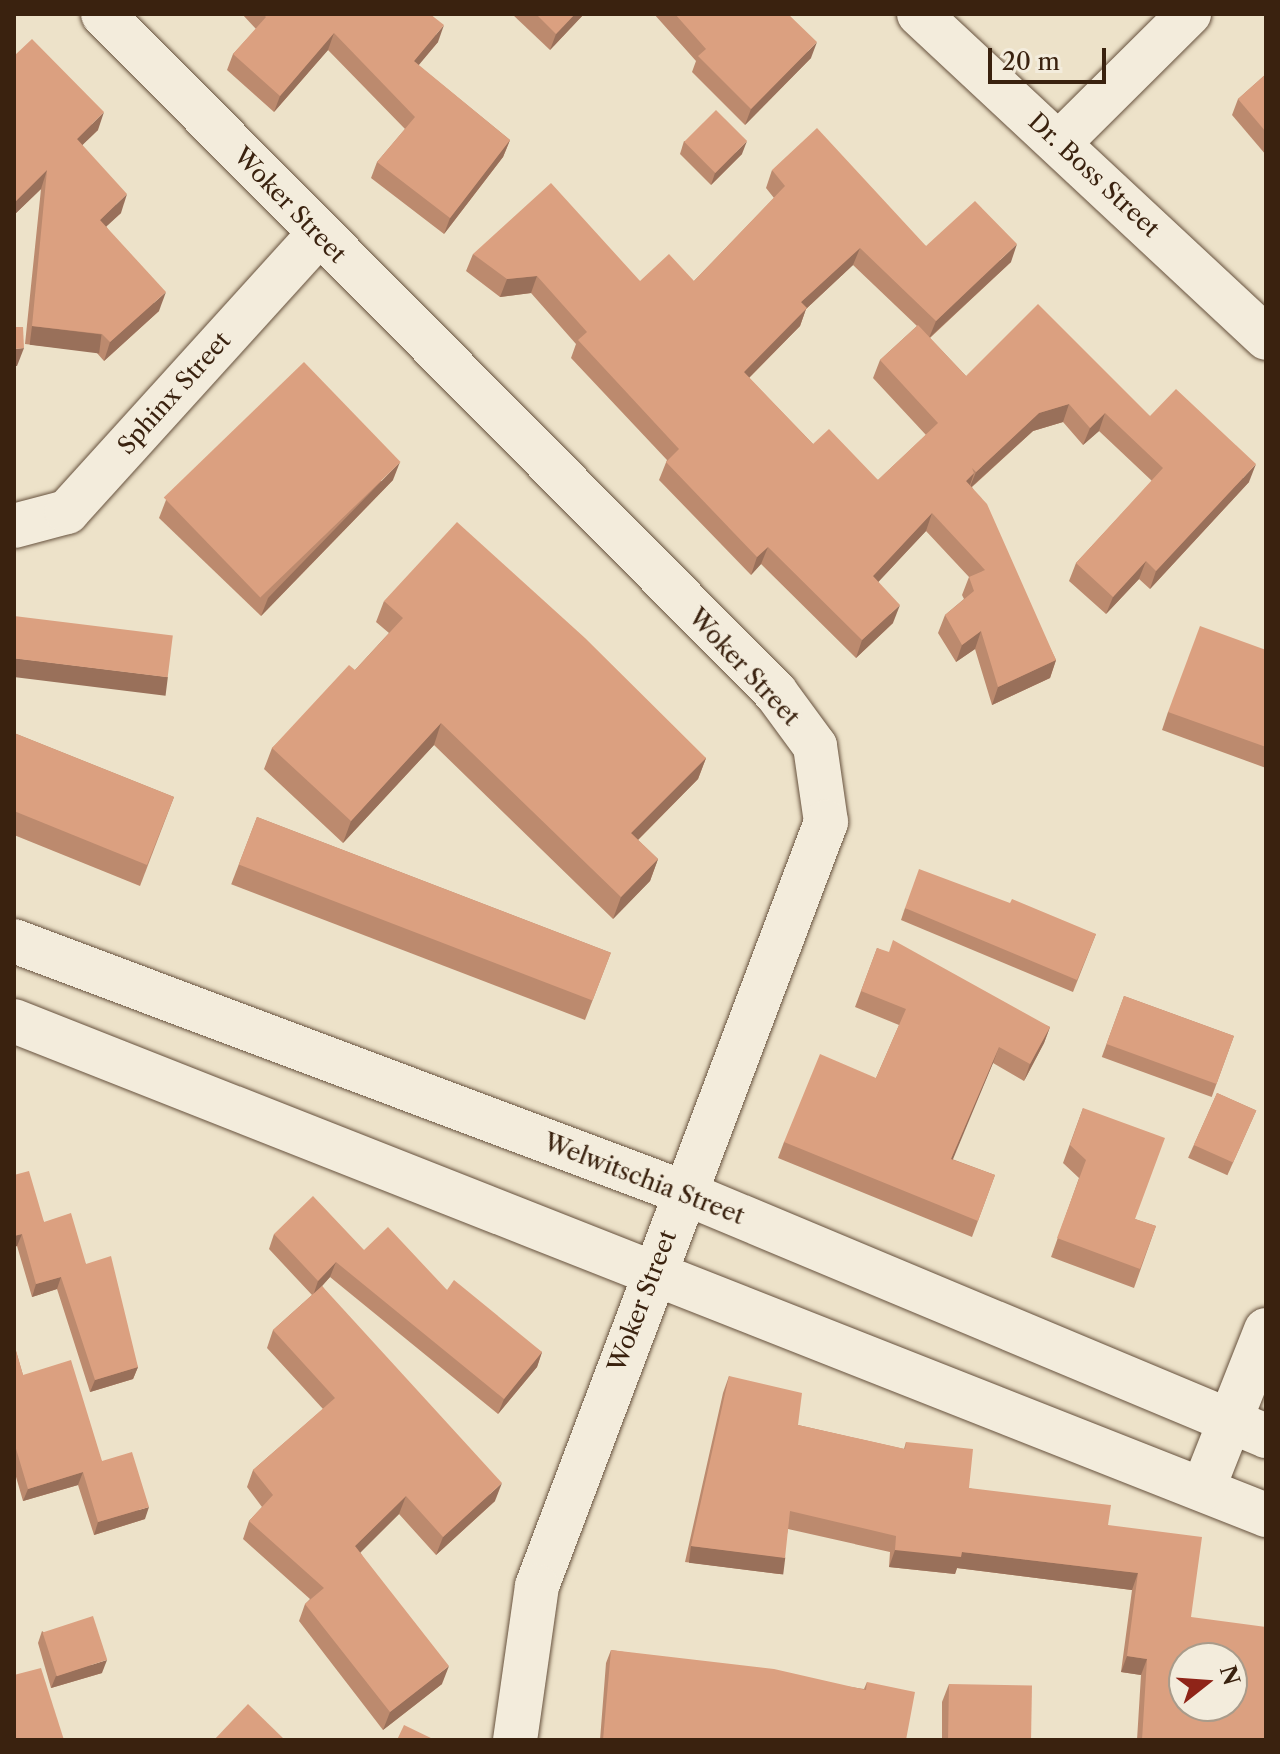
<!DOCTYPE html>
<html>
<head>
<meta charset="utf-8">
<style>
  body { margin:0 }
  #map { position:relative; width:1280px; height:1754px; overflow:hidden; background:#ede2c9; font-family:"Libre Caslon Text",serif }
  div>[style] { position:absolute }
  .roads { filter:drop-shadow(0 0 2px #67523e) drop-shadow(0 0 2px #67523e) }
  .minor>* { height:44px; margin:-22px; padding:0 22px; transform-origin:22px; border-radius:22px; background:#f3ecdc }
  .wall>* { inset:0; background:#bc8a6e; transform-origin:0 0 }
  .shaded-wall>* { inset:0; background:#99705a; transform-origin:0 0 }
  .building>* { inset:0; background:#dba080; transform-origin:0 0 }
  span { translate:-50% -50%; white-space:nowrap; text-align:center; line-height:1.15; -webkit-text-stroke:6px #f3ecdc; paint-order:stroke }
  .street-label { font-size:24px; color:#3a220f }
  .frame { position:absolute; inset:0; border:16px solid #3a220f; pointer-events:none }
  .north { position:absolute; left:1168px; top:1642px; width:80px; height:80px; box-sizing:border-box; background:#f3ecdc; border:2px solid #a99b8a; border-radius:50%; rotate:73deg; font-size:22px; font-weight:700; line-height:32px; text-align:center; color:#3a220f }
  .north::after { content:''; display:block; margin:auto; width:28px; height:36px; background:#8f2418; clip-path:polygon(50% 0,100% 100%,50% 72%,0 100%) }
  .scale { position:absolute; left:988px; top:48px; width:118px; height:36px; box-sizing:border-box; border:4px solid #3a220f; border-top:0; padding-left:10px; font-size:24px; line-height:28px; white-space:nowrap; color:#3a220f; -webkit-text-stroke:6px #f3ecdc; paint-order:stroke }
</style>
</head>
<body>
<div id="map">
  <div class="roads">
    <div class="minor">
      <i style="left:103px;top:14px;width:956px;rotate:45.25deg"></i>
      <i style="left:776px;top:693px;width:66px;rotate:53.7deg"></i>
      <i style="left:815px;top:746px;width:77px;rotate:81.8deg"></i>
      <i style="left:826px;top:822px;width:817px;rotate:110.72deg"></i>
      <i style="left:537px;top:1586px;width:156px;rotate:98.1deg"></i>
      <i style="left:919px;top:14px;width:475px;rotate:43deg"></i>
      <i style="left:1060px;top:142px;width:182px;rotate:-44.8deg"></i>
      <i style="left:14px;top:526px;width:55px;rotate:-14.8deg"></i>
      <i style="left:67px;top:512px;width:374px;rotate:-47.8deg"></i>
      <i style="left:14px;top:941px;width:717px;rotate:20.58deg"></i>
      <i style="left:685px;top:1193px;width:630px;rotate:22.7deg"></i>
      <i style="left:14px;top:1021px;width:1346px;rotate:21.53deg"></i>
      <i style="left:1203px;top:1489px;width:171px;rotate:-68.4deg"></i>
    </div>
  </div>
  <div class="wall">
    <i style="clip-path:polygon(242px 14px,430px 14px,438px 42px,418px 65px,510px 140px,503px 157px,444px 234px,371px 178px,377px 162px,405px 129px,328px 50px,274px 112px,227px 70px,233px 54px,256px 29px)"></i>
    <i style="clip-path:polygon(512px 14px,584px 14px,550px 50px)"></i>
    <i style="clip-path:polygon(654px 14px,788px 14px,811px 58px,745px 125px,692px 72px,696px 61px)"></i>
    <i style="clip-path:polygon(14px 56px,98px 130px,82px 145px,121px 213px,106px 226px,159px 311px,104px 361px,96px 352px,25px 344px,41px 189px,14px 215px)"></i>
    <i style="clip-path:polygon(1266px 74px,1266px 155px,1232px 115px,1238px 99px)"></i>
    <i style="clip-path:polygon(684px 141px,742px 154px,711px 185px,680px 154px)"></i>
    <i style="clip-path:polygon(evenodd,772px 170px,926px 246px,1011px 262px,930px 338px,966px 376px,1150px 416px,1249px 482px,1150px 589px,1139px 579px,1106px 614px,1069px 581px,1076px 563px,1152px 481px,1099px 431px,1083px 445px,1063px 422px,1033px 431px,972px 487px,1056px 660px,1050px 678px,992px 705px,975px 649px,956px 662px,938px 633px,945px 615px,964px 599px,962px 595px,969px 577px,926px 531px,878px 582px,893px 623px,856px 658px,761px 564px,751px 575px,659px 480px,667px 460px,571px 358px,576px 344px,531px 293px,500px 297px,466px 271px,473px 254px,640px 281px,694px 281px,774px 198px,766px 188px,772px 170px,853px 265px,917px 326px,880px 360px,873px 378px,926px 435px,878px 480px,813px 444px,749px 378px,800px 326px,806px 309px,853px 265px)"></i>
    <i style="clip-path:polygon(393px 480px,261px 616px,159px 518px,166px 500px)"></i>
    <i style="clip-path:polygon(384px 601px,706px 758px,698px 779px,638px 840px,658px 859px,650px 881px,613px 919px,434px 745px,343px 843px,264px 769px,272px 748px,355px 670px,389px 633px,376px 622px)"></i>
    <i style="clip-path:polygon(1266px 650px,1266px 768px,1162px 730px,1168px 712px)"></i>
    <i style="clip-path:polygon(14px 733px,174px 797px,140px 886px,14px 835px)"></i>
    <i style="left:257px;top:817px;width:379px;height:72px;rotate:21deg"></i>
    <i style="clip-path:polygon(905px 908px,1096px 934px,1073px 992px,901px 920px)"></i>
    <i style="clip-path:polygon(877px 948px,1050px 1027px,1044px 1043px,1024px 1081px,993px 1063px,952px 1159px,995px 1175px,972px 1237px,778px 1158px,784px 1142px,876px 1078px,899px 1025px,855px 1007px)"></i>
    <i style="left:1124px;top:996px;width:117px;height:65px;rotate:20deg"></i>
    <i style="left:1217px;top:1093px;width:43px;height:71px;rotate:24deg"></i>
    <i style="clip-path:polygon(1083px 1108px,1135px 1219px,1156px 1226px,1134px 1288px,1051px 1257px,1079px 1178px,1063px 1163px)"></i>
    <i style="clip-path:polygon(14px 1175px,44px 1222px,86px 1264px,138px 1367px,133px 1379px,90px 1392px,57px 1289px,32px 1297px,17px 1246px,14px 1247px)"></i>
    <i style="clip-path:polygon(274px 1234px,364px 1250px,447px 1290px,542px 1352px,537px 1367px,498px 1414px,330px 1277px,322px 1286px,495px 1501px,436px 1555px,399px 1514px,360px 1552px,442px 1684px,383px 1730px,299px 1621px,305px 1604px,310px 1599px,243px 1539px,249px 1521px,262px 1507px,247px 1487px,253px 1470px,323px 1409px,267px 1348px,273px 1330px,312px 1295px,269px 1249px)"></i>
    <i style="clip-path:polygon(14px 1344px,23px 1375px,102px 1461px,145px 1519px,94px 1535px,78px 1485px,23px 1501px,14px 1470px)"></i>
    <i style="clip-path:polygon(729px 1376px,798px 1425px,904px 1449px,906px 1442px,969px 1488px,1108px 1525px,1191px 1617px,1266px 1740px,1137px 1740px,1141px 1675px,1121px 1672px,1132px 1590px,957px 1568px,955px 1574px,889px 1567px,890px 1552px,788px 1529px,779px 1574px,685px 1562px,723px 1393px)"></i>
    <i style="clip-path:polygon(42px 1631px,102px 1673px,51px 1688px,38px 1643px)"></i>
    <i style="clip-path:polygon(611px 1650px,864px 1689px,867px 1682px,906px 1740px,600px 1740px,606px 1663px)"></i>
    <i style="clip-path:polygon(949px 1684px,1031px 1740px,942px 1740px,942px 1702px)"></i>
  </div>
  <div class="shaded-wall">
    <i style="clip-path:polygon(575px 14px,584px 14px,550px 50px,556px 34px)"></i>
    <i style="clip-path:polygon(444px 25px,438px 42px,408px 78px,414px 61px)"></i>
    <i style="clip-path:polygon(334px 33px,328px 50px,274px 112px,280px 96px)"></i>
    <i style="clip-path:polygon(817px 42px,811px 58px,745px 125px,751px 109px)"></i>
    <i style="clip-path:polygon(104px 112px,98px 130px,70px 157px,77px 139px)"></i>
    <i style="clip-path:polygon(510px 140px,503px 157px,444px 234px,450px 218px)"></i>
    <i style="clip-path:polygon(747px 141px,742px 154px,711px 185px,715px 173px)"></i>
    <i style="clip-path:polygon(47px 170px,41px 189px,14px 215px,14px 203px)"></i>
    <i style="clip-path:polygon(127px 194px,121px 213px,94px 238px,100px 220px)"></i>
    <i style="clip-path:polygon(1017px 244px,1011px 262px,929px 338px,936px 321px)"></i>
    <i style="clip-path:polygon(860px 248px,853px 265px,806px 309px,800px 326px,737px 390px,744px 372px,801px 302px)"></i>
    <i style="clip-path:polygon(537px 276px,531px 293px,500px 297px,507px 279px)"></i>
    <i style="clip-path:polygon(166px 292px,159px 311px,104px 361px,110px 342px)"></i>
    <i style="left:32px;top:326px;width:70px;height:19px;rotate:7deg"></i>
    <i style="clip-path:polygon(24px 348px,17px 366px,14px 366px,14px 349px)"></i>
    <i style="clip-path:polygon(1069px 404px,1063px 422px,1033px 431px,969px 489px,976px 472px,1039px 413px)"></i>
    <i style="clip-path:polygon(1105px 413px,1099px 431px,1083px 445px,1090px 428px)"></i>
    <i style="clip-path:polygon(400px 462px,393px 480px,261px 616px,268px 598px)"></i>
    <i style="clip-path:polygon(1256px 464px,1249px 482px,1150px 589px,1156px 571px)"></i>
    <i style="clip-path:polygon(974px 473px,968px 491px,966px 481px)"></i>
    <i style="clip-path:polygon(932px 513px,926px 531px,867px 594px,873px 576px)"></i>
    <i style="clip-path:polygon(768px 547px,761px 564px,751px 575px,757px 557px)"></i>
    <i style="clip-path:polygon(1146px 561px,1139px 579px,1106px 614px,1113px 597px)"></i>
    <i style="clip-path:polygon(900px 605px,893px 623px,856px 658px,862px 640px)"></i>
    <i style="clip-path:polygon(981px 631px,975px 649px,956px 662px,962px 645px)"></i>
    <i style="left:14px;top:658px;width:155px;height:19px;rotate:7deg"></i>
    <i style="clip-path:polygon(1056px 660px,1050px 678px,992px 705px,998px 687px)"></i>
    <i style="clip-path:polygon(441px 723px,434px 745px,343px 843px,351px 821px)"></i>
    <i style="clip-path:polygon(706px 758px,698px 779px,623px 855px,631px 833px)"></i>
    <i style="clip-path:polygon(658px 859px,650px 881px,613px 919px,621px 897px)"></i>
    <i style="clip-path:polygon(1050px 1027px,1044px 1043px,1024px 1081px,1030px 1064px)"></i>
    <i style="clip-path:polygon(999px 1047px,993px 1063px,946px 1176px,951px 1159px)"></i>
    <i style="clip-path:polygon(22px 1234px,17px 1246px,14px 1247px,14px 1236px)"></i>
    <i style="clip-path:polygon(336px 1262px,330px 1277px,313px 1296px,318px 1281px)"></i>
    <i style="clip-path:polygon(61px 1277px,57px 1289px,32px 1297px,36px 1284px)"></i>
    <i style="clip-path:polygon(542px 1352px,537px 1367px,498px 1414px,504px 1399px)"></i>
    <i style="clip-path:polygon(138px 1367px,133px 1379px,90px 1392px,95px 1380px)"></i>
    <i style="clip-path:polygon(83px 1472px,78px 1485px,23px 1501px,28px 1489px)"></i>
    <i style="clip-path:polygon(502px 1483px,495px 1501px,436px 1555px,443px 1537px)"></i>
    <i style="clip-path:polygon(406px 1496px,399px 1514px,349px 1564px,355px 1546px)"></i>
    <i style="clip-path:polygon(149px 1507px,145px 1519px,94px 1535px,98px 1522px)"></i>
    <i style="left:691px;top:1546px;width:95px;height:17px;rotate:7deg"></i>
    <i style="clip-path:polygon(895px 1550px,962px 1552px,1138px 1573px,1132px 1590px,957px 1568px,955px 1574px,889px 1567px)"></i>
    <i style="clip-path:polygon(1127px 1656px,1147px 1659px,1141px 1675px,1121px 1672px)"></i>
    <i style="clip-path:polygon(107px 1660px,102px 1673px,51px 1688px,56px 1676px)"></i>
    <i style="clip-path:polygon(449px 1666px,442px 1684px,383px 1730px,390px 1712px)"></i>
  </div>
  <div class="building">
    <i style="clip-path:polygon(263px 14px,430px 14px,444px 25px,414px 61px,510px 140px,450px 218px,377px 162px,415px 117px,334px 33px,280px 96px,233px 54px,266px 17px)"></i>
    <i style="clip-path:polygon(536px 14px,575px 14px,556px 34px)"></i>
    <i style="clip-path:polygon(675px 14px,788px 14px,817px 42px,751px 109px,698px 56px,706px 49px)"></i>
    <i style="clip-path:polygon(32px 39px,104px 112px,77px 139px,127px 194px,100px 220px,166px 292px,110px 342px,102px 334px,32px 326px,47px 170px,14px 203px,14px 56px)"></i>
    <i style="clip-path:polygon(1266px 74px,1266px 132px,1238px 99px)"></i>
    <i style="left:716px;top:110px;width:44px;height:45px;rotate:45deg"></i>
    <i style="clip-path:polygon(817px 128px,926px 246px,975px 201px,1017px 244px,936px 321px,860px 248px,801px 302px,807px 308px,744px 372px,813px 444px,829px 429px,878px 480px,938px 423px,880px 360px,918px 325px,966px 376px,1038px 304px,1150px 416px,1176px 389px,1256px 464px,1156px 571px,1146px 561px,1113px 597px,1076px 563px,1163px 468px,1105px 413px,1090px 428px,1069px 404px,1039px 413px,976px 472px,972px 468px,974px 473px,966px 481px,987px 504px,1056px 660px,998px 687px,981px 631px,962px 645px,945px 615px,974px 591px,969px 577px,985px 570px,932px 513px,873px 576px,900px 605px,862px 640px,768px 547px,757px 557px,666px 462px,679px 449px,578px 340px,587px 332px,537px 276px,507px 279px,473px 254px,551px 183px,640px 281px,669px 254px,694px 281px,785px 186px,772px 170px)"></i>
    <i style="clip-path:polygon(14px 327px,23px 327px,24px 348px,14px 349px)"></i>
    <i style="left:304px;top:362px;width:139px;height:195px;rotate:46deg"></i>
    <i style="clip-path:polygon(457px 522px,585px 638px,706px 758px,631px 833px,658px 859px,621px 897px,441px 723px,351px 821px,272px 748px,349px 665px,355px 670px,403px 618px,384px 601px)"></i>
    <i style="left:14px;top:616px;width:160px;height:42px;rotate:7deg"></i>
    <i style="clip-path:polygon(1200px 626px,1266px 650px,1266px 747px,1168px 712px)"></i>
    <i style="clip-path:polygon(14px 733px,174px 797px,147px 865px,14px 811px)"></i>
    <i style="left:257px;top:817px;width:379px;height:51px;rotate:21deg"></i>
    <i style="clip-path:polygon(919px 869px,1010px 903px,1012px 899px,1096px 934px,1077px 980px,905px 908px)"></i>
    <i style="clip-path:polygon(893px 940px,1050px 1027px,1030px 1064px,999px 1047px,951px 1159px,995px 1175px,978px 1221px,784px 1142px,820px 1054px,876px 1078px,906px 1009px,861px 991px,877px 948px,889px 952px)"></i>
    <i style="left:1124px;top:996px;width:117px;height:51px;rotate:20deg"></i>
    <i style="left:1217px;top:1093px;width:43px;height:57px;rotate:24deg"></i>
    <i style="clip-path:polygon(1083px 1108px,1165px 1138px,1135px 1219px,1156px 1226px,1140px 1269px,1057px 1238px,1086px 1160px,1070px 1145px)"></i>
    <i style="clip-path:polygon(29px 1171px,44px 1222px,71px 1213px,86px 1264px,111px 1256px,138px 1367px,95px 1380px,61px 1277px,36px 1284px,22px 1234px,14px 1236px,14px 1175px)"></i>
    <i style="clip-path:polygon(313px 1196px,364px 1250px,388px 1227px,447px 1290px,454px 1280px,542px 1352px,504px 1399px,336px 1262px,318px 1281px,274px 1234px)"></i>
    <i style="clip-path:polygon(322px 1286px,502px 1483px,443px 1537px,406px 1496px,355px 1546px,449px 1666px,390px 1712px,305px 1604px,324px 1588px,249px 1521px,273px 1495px,253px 1470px,335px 1398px,273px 1330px)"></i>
    <i style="clip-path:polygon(14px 1344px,23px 1375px,71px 1360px,102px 1461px,132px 1452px,149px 1507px,98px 1522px,83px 1472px,28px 1489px,14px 1442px)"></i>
    <i style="clip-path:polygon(evenodd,729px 1376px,802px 1393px,798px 1425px,905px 1449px,906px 1442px,973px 1449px,969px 1488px,1111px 1505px,1108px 1525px,1202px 1537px,1191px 1617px,1266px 1627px,1266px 1740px,1142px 1740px,1147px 1659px,1127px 1656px,1138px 1573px,962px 1552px,961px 1557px,895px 1550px,896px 1536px,790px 1511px,785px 1558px,691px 1546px,729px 1376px,1184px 1658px,1232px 1658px,1232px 1706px,1184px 1706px,1184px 1658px)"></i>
    <i style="left:93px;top:1616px;width:46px;height:53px;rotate:72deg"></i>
    <i style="clip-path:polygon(611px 1650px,774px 1669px,866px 1690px,867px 1682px,915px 1692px,906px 1740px,603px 1740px)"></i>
    <i style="clip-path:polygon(41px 1668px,64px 1740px,14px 1740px,14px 1675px)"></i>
    <i style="left:949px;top:1684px;width:83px;height:56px;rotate:1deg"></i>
    <i style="clip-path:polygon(248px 1704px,285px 1740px,214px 1740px)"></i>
    <i style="clip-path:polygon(404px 1725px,435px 1740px,397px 1740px)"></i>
  </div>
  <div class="street-label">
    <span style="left:1094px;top:175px;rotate:43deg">Dr. Boss Street</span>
    <span style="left:290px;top:205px;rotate:46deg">Woker Street</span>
    <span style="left:174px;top:393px;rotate:-48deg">Sphinx Street</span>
    <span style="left:744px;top:667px;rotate:47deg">Woker Street</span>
    <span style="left:644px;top:1179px;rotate:21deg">Welwitschia Street</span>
    <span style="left:642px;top:1301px;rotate:-69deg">Woker Street</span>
  </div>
  <div class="frame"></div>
  <div class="north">N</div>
  <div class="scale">20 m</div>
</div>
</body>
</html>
